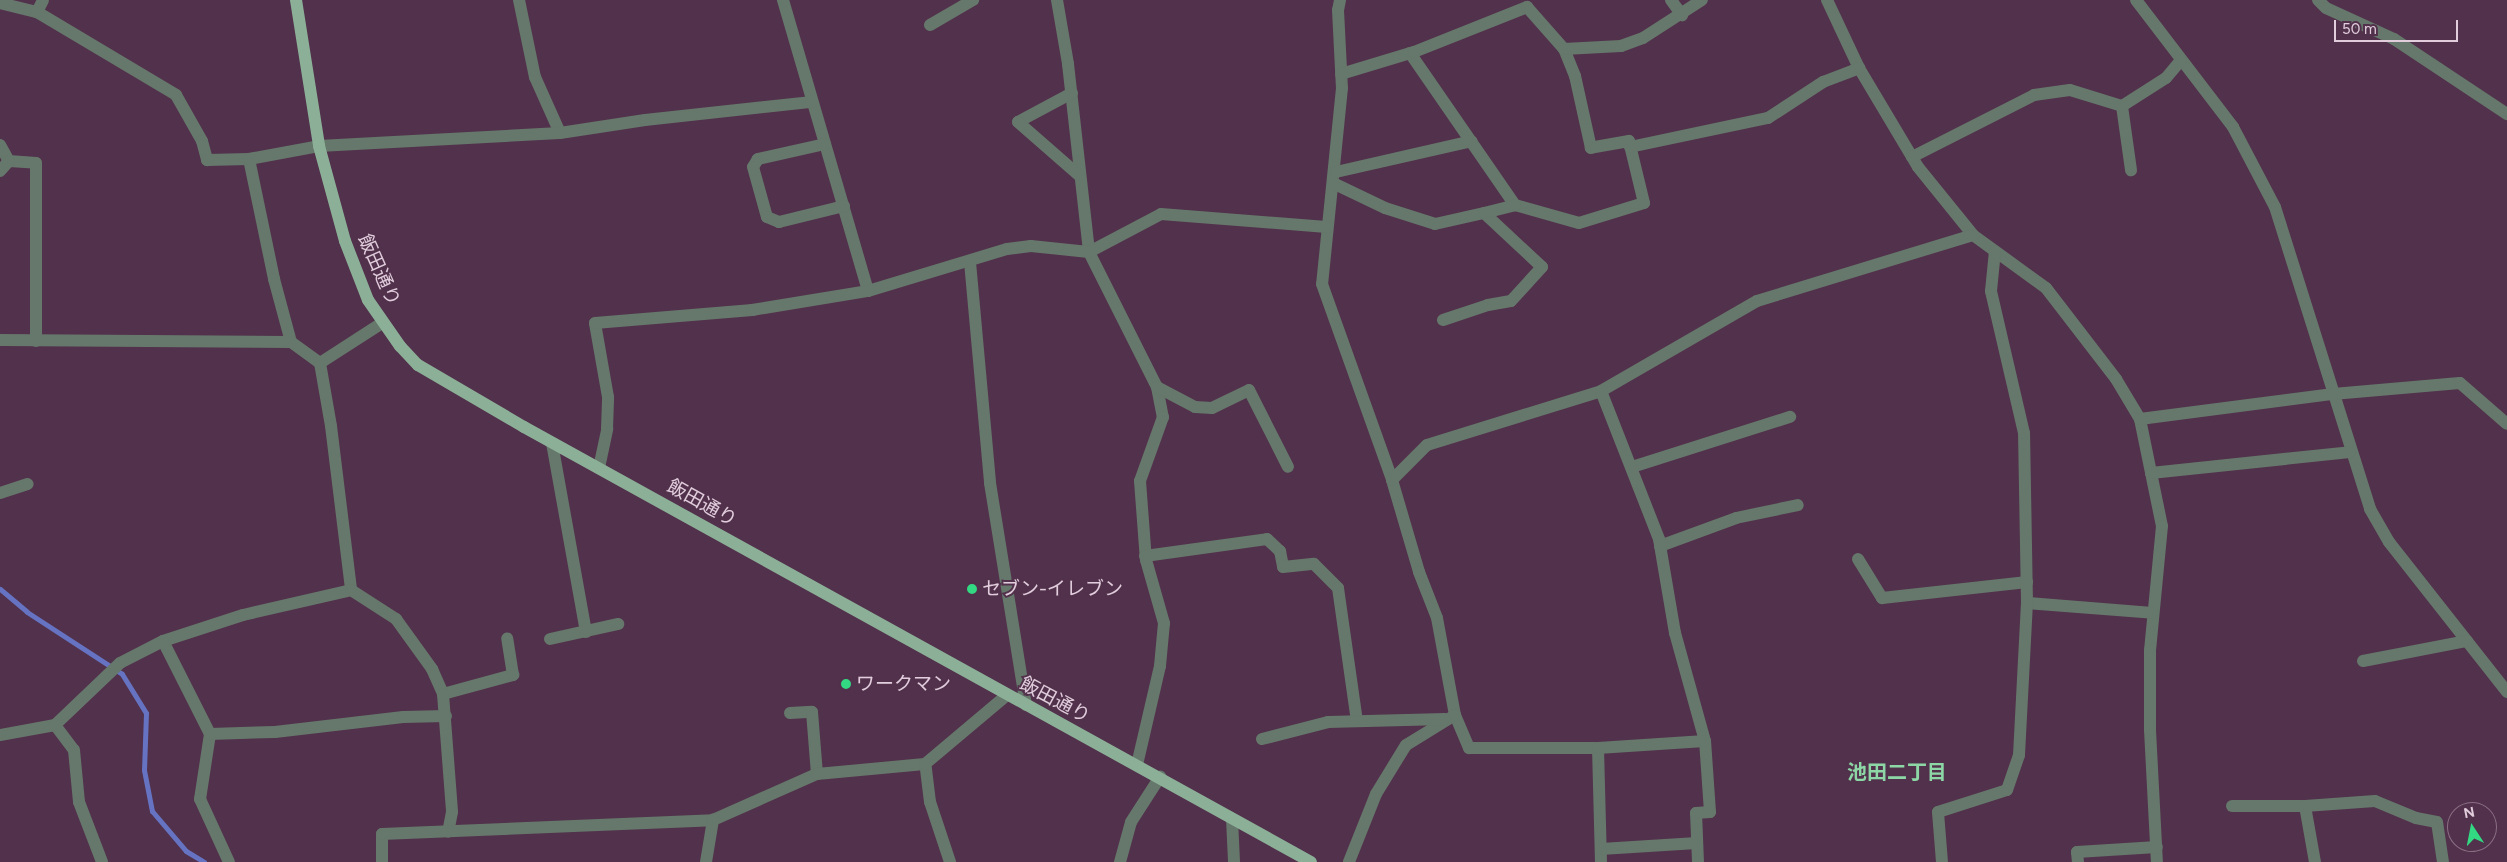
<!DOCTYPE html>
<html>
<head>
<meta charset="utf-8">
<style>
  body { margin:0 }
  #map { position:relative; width:2507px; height:862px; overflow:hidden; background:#51314b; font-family:Figtree,"Noto Sans JP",sans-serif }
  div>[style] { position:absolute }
  .stream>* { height:5px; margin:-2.5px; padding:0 2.5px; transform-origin:2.5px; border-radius:2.5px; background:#6673c2 }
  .minor>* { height:12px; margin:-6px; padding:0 6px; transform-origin:6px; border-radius:6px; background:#66776b }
  .major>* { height:12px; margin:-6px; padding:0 6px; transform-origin:6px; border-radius:6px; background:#8cb097 }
  .dots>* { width:14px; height:14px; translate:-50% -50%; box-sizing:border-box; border:2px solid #51314b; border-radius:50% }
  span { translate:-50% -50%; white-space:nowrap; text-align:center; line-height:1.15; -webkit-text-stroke:4px #51314b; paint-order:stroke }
  .street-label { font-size:19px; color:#e1cddc }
  .poi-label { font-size:19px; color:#e1cddc }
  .left { translate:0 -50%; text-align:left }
  .neighbourhood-label { font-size:20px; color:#8dd6a6; font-weight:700 }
  .north { position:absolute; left:2447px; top:802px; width:50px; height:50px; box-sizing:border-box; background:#51314b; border:1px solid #8b6f85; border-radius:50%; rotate:349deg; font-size:14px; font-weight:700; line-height:20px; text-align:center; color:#e1cddc }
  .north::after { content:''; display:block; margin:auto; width:18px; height:22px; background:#32d882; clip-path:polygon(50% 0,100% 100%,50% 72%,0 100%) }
  .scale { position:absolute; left:2334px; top:20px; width:124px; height:22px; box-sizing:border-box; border:2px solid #e1cddc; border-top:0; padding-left:6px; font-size:15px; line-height:18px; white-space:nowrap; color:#e1cddc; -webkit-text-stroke:4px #51314b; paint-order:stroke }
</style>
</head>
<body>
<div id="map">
  <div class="stream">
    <i style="left:0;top:589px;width:35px;rotate:40deg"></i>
    <i style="left:27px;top:612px;width:113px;rotate:33.1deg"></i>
    <i style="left:122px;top:674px;width:46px;rotate:58.4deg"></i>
    <i style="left:146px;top:713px;width:57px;rotate:92deg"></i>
    <i style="left:144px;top:770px;width:42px;rotate:79deg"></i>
    <i style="left:152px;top:811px;width:52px;rotate:49.6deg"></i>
    <i style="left:186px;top:851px;width:21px;rotate:31deg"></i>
  </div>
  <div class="minor">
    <i style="left:519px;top:0;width:79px;rotate:78.3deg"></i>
    <i style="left:535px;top:77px;width:61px;rotate:65.9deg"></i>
    <i style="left:783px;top:0;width:303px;rotate:73.7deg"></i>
    <i style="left:1057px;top:0;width:65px;rotate:80.2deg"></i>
    <i style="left:1068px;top:64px;width:189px;rotate:83.6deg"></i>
    <i style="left:1089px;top:252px;width:151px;rotate:63.3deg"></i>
    <i style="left:1157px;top:387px;width:31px;rotate:79deg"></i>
    <i style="left:1163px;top:417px;width:68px;rotate:109.8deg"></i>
    <i style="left:1140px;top:481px;width:79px;rotate:85.7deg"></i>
    <i style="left:1146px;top:560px;width:66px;rotate:74.1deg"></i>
    <i style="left:1164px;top:623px;width:43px;rotate:95.3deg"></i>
    <i style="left:1160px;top:666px;width:102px;rotate:103.1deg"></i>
    <i style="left:1340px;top:0;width:10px;rotate:101deg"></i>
    <i style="left:1338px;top:10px;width:78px;rotate:87.1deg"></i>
    <i style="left:1342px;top:88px;width:197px;rotate:95.8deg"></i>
    <i style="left:1322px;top:284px;width:208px;rotate:70.3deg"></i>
    <i style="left:1392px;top:480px;width:96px;rotate:73.6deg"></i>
    <i style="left:1419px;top:572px;width:49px;rotate:68.6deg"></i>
    <i style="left:1437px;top:618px;width:99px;rotate:79.5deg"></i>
    <i style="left:1455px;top:715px;width:57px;rotate:148.5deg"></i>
    <i style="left:1406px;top:745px;width:57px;rotate:121.5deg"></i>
    <i style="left:1376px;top:794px;width:73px;rotate:111.7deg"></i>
    <i style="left:1671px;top:0;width:19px;rotate:54deg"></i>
    <i style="left:1827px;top:0;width:75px;rotate:64.8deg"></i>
    <i style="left:1859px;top:68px;width:115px;rotate:59.2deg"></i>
    <i style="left:1918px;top:167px;width:87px;rotate:51deg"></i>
    <i style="left:1973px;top:235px;width:90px;rotate:36deg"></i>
    <i style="left:2046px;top:288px;width:115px;rotate:52.4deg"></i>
    <i style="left:2116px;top:379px;width:47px;rotate:59deg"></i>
    <i style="left:2140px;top:419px;width:109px;rotate:78.4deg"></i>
    <i style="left:2162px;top:526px;width:125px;rotate:95.5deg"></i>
    <i style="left:2150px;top:650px;width:80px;rotate:90deg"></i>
    <i style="left:2150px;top:730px;width:132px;rotate:87deg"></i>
    <i style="left:2136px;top:0;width:160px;rotate:52.6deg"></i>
    <i style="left:2233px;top:127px;width:90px;rotate:62.3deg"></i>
    <i style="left:2275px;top:207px;width:317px;rotate:72.5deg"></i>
    <i style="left:2370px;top:509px;width:38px;rotate:60deg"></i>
    <i style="left:2389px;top:542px;width:191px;rotate:51.8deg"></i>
    <i style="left:2318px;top:0;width:11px;rotate:45deg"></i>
    <i style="left:2326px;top:8px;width:75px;rotate:24.5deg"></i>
    <i style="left:2394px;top:39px;width:136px;rotate:33.6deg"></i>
    <i style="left:0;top:3px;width:38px;rotate:14deg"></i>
    <i style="left:37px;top:12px;width:162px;rotate:30.8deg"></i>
    <i style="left:176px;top:95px;width:53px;rotate:60.5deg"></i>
    <i style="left:202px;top:141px;width:20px;rotate:75deg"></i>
    <i style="left:207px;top:160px;width:42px;rotate:-1.4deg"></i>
    <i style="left:249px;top:159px;width:123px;rotate:78.2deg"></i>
    <i style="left:274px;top:279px;width:65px;rotate:74.9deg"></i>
    <i style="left:37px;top:12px;width:13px;rotate:-63deg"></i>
    <i style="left:930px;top:25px;width:50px;rotate:-30.2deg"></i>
    <i style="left:1410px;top:53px;width:185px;rotate:55.4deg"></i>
    <i style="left:1515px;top:205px;width:66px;rotate:15.7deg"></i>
    <i style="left:1579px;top:223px;width:68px;rotate:-17.1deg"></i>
    <i style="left:1644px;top:203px;width:64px;rotate:-103.6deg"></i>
    <i style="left:1629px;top:141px;width:39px;rotate:170deg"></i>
    <i style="left:1591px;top:148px;width:74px;rotate:-102.5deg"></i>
    <i style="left:1575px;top:76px;width:29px;rotate:-112deg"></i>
    <i style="left:1341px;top:74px;width:76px;rotate:-16.8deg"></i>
    <i style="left:1414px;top:52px;width:122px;rotate:-21.7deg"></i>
    <i style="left:1527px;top:7px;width:56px;rotate:48.6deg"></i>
    <i style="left:1564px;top:49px;width:57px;rotate:-3deg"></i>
    <i style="left:1621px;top:46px;width:23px;rotate:-20deg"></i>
    <i style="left:1643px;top:38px;width:70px;rotate:-32.8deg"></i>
    <i style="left:1072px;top:93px;width:61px;rotate:151.8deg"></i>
    <i style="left:1018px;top:122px;width:82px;rotate:41.1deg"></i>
    <i style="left:2122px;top:106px;width:65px;rotate:82deg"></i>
    <i style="left:825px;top:144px;width:69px;rotate:167.4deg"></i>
    <i style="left:758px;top:159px;width:9px;rotate:122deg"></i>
    <i style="left:753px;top:167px;width:52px;rotate:74.4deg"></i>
    <i style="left:767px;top:217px;width:13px;rotate:23deg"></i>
    <i style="left:779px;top:222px;width:67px;rotate:-13.8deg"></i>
    <i style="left:0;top:145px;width:18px;rotate:61deg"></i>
    <i style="left:9px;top:161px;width:27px;rotate:4deg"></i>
    <i style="left:36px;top:163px;width:178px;rotate:90deg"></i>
    <i style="left:1630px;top:147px;width:141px;rotate:-11.9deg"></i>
    <i style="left:1768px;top:118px;width:66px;rotate:-33.2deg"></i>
    <i style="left:1823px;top:82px;width:39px;rotate:-21deg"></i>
    <i style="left:1912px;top:157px;width:137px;rotate:-26.9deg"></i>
    <i style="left:2034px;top:95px;width:36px;rotate:-8deg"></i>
    <i style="left:2070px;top:90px;width:54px;rotate:17.1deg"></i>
    <i style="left:2122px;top:106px;width:52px;rotate:-32.5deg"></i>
    <i style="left:2166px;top:78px;width:23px;rotate:-50deg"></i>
    <i style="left:249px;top:159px;width:71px;rotate:-10.5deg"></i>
    <i style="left:319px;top:146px;width:241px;rotate:-3.1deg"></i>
    <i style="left:560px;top:133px;width:86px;rotate:-8.7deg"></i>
    <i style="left:645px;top:120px;width:168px;rotate:-6.2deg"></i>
    <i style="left:0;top:171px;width:13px;rotate:-48deg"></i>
    <i style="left:1336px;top:172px;width:139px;rotate:-12.8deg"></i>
    <i style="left:1335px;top:184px;width:55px;rotate:25.6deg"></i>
    <i style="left:1385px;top:208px;width:52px;rotate:17.7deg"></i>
    <i style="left:1435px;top:224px;width:50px;rotate:-12.7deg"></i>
    <i style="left:970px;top:262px;width:222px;rotate:84.8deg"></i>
    <i style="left:990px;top:483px;width:225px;rotate:80.8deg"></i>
    <i style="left:1443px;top:320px;width:47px;rotate:-18.4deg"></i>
    <i style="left:1488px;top:305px;width:23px;rotate:-10deg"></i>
    <i style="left:1511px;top:301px;width:46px;rotate:-47.6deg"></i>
    <i style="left:1542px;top:267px;width:79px;rotate:-137deg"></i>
    <i style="left:1484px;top:213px;width:32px;rotate:-14deg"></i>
    <i style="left:0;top:340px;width:291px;rotate:0.4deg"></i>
    <i style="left:291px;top:342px;width:36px;rotate:36deg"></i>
    <i style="left:320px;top:363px;width:64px;rotate:80.1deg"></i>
    <i style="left:331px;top:426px;width:165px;rotate:83deg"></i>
    <i style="left:320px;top:363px;width:74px;rotate:-32.8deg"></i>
    <i style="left:1157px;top:387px;width:43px;rotate:27.8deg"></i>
    <i style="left:1195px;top:407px;width:17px;rotate:3deg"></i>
    <i style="left:1212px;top:408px;width:41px;rotate:-25.9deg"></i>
    <i style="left:1249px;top:390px;width:86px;rotate:63.1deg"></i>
    <i style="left:2140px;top:419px;width:195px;rotate:-7.4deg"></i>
    <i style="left:2333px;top:394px;width:127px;rotate:-5deg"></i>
    <i style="left:2460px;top:383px;width:62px;rotate:41.1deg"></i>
    <i style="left:552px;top:443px;width:192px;rotate:79.8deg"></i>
    <i style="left:1632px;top:467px;width:166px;rotate:-17.6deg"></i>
    <i style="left:599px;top:468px;width:40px;rotate:-78deg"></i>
    <i style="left:607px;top:429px;width:32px;rotate:-88deg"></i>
    <i style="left:608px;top:397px;width:75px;rotate:-100deg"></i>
    <i style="left:595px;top:323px;width:158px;rotate:-4.7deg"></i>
    <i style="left:752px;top:310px;width:118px;rotate:-9.3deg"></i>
    <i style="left:868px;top:291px;width:145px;rotate:-16.8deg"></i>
    <i style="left:1007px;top:249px;width:24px;rotate:-7deg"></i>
    <i style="left:1031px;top:246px;width:58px;rotate:5.9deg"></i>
    <i style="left:1089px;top:252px;width:81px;rotate:-27.8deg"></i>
    <i style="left:1161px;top:214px;width:166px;rotate:4.5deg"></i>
    <i style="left:2151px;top:473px;width:200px;rotate:-6deg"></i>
    <i style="left:1392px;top:480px;width:49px;rotate:-45deg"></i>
    <i style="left:1427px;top:445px;width:182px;rotate:-17.2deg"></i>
    <i style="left:1601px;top:391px;width:180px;rotate:-30deg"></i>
    <i style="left:1757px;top:301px;width:226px;rotate:-17deg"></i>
    <i style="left:0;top:493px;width:29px;rotate:-18deg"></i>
    <i style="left:1660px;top:546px;width:81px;rotate:-20.2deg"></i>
    <i style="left:1736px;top:518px;width:63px;rotate:-11.8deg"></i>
    <i style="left:1145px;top:556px;width:123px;rotate:-7.9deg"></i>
    <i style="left:1267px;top:539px;width:18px;rotate:43deg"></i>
    <i style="left:1280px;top:551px;width:16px;rotate:79deg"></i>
    <i style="left:1283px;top:567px;width:31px;rotate:-6deg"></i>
    <i style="left:1314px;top:564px;width:34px;rotate:45deg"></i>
    <i style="left:1338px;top:588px;width:134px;rotate:81.9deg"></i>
    <i style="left:1858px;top:559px;width:46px;rotate:58.4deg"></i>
    <i style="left:1882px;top:598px;width:146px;rotate:-6.3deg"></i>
    <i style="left:2027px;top:603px;width:126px;rotate:4.5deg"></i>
    <i style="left:550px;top:639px;width:70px;rotate:-12.4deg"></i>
    <i style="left:163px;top:641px;width:104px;rotate:63.2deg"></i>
    <i style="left:210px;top:734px;width:66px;rotate:98.7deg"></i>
    <i style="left:200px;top:799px;width:69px;rotate:65.3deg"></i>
    <i style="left:2363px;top:661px;width:106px;rotate:-10.9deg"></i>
    <i style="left:443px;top:694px;width:73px;rotate:-15.2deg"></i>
    <i style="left:513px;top:675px;width:37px;rotate:-99deg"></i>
    <i style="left:790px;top:713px;width:22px;rotate:-3deg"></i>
    <i style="left:812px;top:712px;width:62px;rotate:85.4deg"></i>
    <i style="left:1455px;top:715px;width:36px;rotate:67deg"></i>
    <i style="left:1469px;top:748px;width:129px"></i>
    <i style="left:1598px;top:748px;width:114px;rotate:88.5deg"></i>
    <i style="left:55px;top:725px;width:31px;rotate:53deg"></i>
    <i style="left:74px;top:750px;width:52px;rotate:84.5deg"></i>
    <i style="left:79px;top:802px;width:64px;rotate:69deg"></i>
    <i style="left:210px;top:734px;width:65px;rotate:-1.8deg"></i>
    <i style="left:275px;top:732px;width:129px;rotate:-6.7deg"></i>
    <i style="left:403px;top:717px;width:43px;rotate:-1.3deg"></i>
    <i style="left:0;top:735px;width:56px;rotate:-10.3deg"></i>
    <i style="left:55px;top:725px;width:90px;rotate:-43.6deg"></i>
    <i style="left:120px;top:663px;width:48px;rotate:-27.1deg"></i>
    <i style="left:163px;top:641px;width:84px;rotate:-18deg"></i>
    <i style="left:243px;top:615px;width:111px;rotate:-13deg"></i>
    <i style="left:351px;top:590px;width:54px;rotate:32.8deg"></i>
    <i style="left:396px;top:619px;width:62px;rotate:54.2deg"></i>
    <i style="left:432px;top:669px;width:27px;rotate:66deg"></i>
    <i style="left:443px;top:694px;width:118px;rotate:85.6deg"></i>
    <i style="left:452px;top:812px;width:20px;rotate:101deg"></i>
    <i style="left:1262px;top:739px;width:68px;rotate:-14.4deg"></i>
    <i style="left:1328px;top:722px;width:117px;rotate:-1.5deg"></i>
    <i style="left:1598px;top:748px;width:107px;rotate:-3.7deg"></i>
    <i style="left:1705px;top:741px;width:112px;rotate:-105.5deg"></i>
    <i style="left:1675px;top:633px;width:95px;rotate:-99.7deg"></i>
    <i style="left:1659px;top:539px;width:159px;rotate:-111.4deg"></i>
    <i style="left:2232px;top:806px;width:73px"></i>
    <i style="left:2305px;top:806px;width:57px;rotate:79.9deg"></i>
    <i style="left:2305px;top:806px;width:70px;rotate:-4.1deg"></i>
    <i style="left:2375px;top:801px;width:44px;rotate:22.5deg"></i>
    <i style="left:2416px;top:818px;width:21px;rotate:11deg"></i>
    <i style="left:2437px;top:822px;width:40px;rotate:81.5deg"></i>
    <i style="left:1232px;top:819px;width:43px;rotate:87.3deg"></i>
    <i style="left:1601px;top:849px;width:96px;rotate:-3.6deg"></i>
    <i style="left:382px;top:862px;width:28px;rotate:-90deg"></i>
    <i style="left:382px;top:834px;width:331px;rotate:-2.4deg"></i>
    <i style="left:713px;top:820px;width:114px;rotate:-23.9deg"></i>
    <i style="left:817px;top:774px;width:108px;rotate:-5.3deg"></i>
    <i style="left:706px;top:862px;width:43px;rotate:-80.5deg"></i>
    <i style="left:950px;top:862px;width:63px;rotate:-108.4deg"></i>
    <i style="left:930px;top:802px;width:38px;rotate:-97deg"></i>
    <i style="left:925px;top:764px;width:107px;rotate:-40.1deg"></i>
    <i style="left:1120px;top:862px;width:41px;rotate:-74.6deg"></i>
    <i style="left:1131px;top:822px;width:54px;rotate:-57.2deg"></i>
    <i style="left:1698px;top:862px;width:49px;rotate:-92.3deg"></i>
    <i style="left:1696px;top:813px;width:14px;rotate:-4deg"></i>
    <i style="left:1710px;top:812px;width:71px;rotate:-94deg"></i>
    <i style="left:1942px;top:862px;width:50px;rotate:-94.6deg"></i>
    <i style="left:1938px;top:812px;width:72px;rotate:-17.7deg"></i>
    <i style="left:2007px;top:790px;width:37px;rotate:-71deg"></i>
    <i style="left:2019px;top:755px;width:152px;rotate:-87deg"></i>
    <i style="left:2027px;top:603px;width:170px;rotate:-91deg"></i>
    <i style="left:2024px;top:433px;width:146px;rotate:-103.1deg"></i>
    <i style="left:1991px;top:291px;width:40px;rotate:-84.3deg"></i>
    <i style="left:2078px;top:862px;width:10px;rotate:-96deg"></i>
    <i style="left:2077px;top:852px;width:80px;rotate:-3.6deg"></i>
  </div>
  <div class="major">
    <i style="left:296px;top:0;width:148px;rotate:81deg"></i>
    <i style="left:319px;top:146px;width:98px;rotate:74.7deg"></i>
    <i style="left:345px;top:241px;width:63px;rotate:68.7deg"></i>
    <i style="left:368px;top:300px;width:56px;rotate:55.2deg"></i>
    <i style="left:400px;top:346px;width:26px;rotate:47deg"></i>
    <i style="left:418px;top:365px;width:123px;rotate:30.3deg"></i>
    <i style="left:524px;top:427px;width:899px;rotate:28.93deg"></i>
  </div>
  <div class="dots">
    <i style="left:972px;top:589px;background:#32d882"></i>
    <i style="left:846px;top:684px;background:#32d882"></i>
  </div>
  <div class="street-label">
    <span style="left:379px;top:270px;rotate:66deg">飯田通り</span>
    <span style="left:702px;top:503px;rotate:29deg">飯田通り</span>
    <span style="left:1055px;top:700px;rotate:28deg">飯田通り</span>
  </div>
  <div class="poi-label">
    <span class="left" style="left:982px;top:589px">セブン-イレブン</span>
    <span class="left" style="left:856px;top:684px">ワークマン</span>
  </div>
  <div class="neighbourhood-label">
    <span style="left:1897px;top:772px">池田二丁目</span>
  </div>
  <div class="north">N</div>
  <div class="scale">50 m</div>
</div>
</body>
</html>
